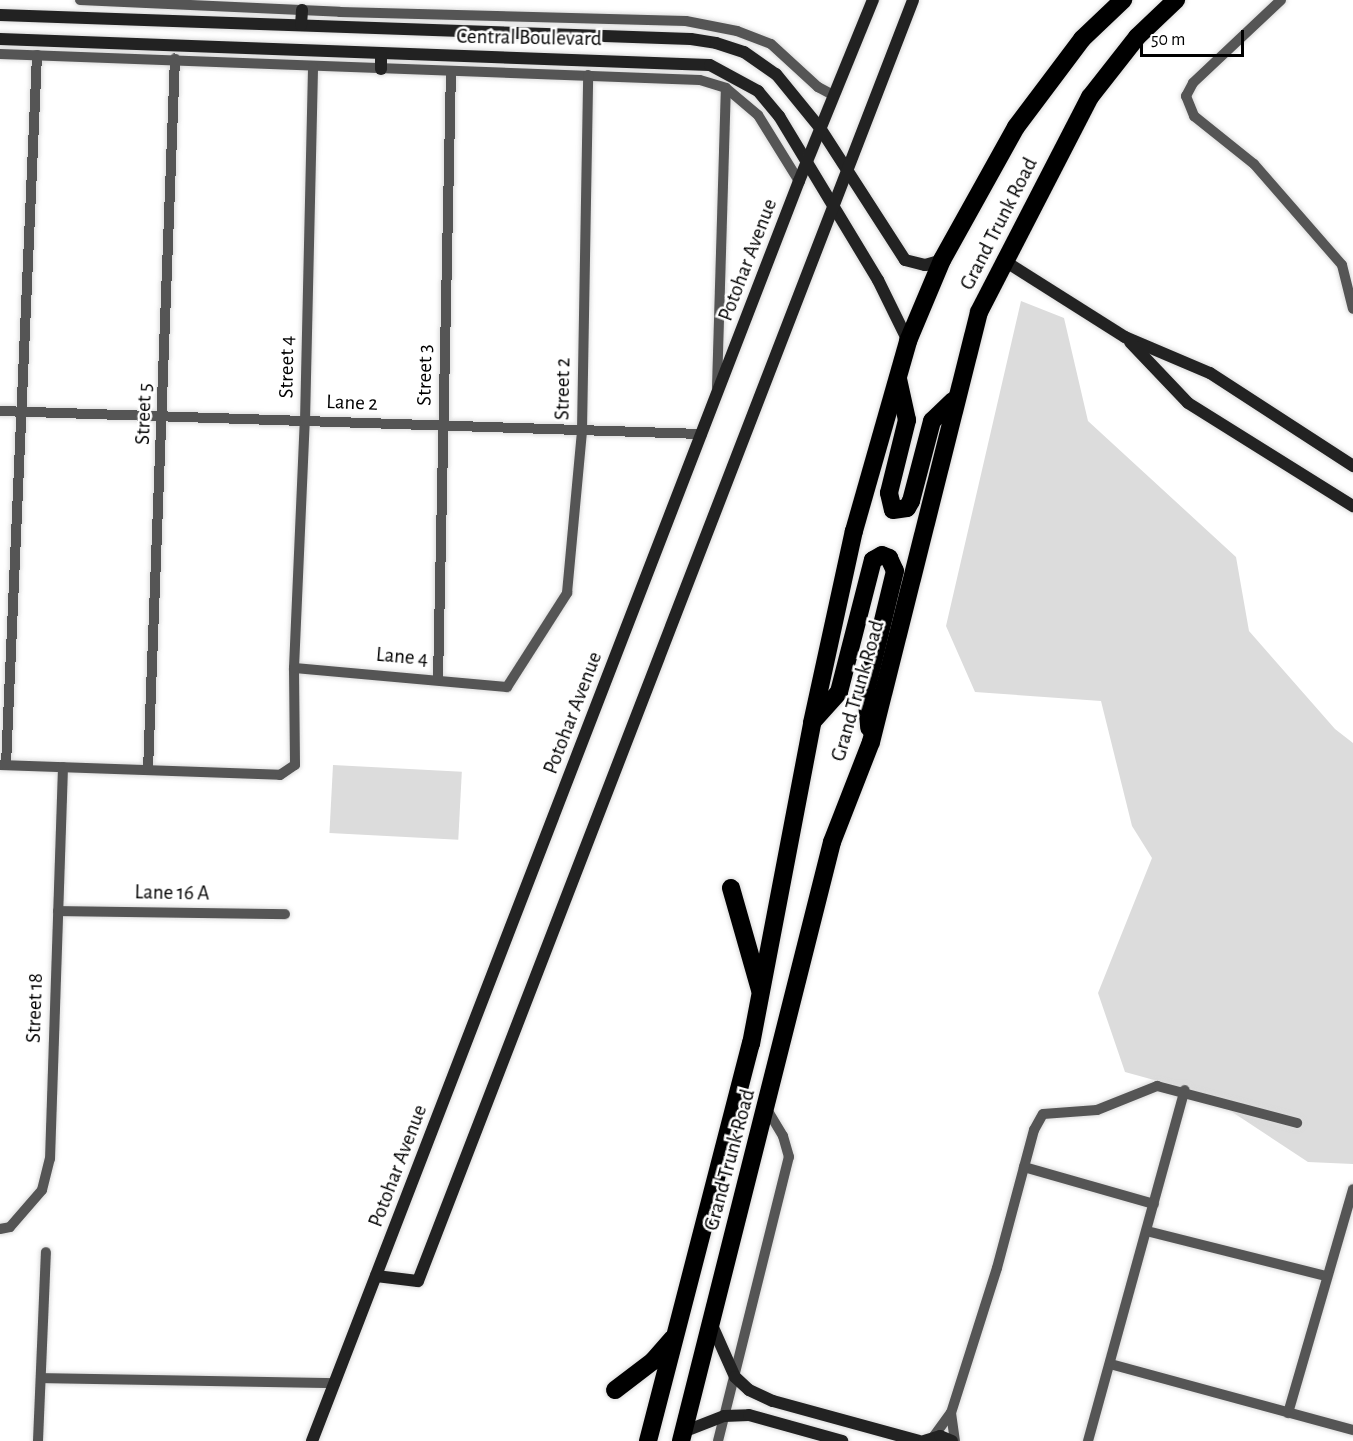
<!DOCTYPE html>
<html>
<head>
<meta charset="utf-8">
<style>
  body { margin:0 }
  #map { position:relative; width:1353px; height:1441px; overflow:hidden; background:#fff; font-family:"Alegreya Sans",sans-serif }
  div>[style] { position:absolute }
  .green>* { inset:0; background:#dcdcdc; transform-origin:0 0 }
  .roads { filter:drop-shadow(0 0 2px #dbdbdb) drop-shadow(0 0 2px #dbdbdb) }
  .street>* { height:10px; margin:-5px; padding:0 5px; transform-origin:5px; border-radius:5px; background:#555 }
  .secondary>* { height:12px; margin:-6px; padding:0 6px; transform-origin:6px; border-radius:6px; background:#222 }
  .highway>* { height:18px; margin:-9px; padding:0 9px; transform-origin:9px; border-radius:9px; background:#000 }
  span { translate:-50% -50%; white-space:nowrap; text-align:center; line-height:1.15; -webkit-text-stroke:5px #fff; paint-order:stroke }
  .street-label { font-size:21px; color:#000 }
  .scale { position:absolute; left:1140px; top:30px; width:104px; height:27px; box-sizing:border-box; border:3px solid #000; border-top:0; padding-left:8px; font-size:18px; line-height:21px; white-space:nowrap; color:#000; -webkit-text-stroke:4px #fff; paint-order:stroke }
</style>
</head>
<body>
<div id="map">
  <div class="green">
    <i style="clip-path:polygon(1021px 301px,1064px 318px,1088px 421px,1236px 557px,1249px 631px,1335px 729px,1353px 743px,1353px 1164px,1308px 1162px,1205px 1094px,1125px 1072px,1098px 993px,1152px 858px,1132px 826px,1101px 701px,975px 692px,946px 626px)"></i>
    <i style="left:333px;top:765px;width:129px;height:68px;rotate:3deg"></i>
  </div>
  <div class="roads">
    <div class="street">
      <i style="left:80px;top:0;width:260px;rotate:2.6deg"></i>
      <i style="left:340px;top:12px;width:346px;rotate:1.5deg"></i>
      <i style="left:686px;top:21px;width:52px;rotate:11.1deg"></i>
      <i style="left:737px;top:31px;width:36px;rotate:21deg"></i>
      <i style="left:771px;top:44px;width:64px;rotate:42.5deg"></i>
      <i style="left:818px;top:87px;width:17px;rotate:28deg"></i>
      <i style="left:1281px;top:0;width:121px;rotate:136.7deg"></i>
      <i style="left:1193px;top:83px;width:15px;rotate:118deg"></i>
      <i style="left:1186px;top:96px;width:22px;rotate:68deg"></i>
      <i style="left:1194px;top:116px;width:77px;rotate:38.7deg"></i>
      <i style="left:1254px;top:164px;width:134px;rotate:48.9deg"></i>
      <i style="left:1342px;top:265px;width:45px;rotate:76deg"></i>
      <i style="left:0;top:54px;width:700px;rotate:2.13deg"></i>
      <i style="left:700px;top:80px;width:27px;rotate:17deg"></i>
      <i style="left:726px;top:88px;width:42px;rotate:40.2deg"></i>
      <i style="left:758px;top:115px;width:78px;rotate:58.2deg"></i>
      <i style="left:717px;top:387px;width:299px;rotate:-88.3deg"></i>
      <i style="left:0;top:411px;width:702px;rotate:1.88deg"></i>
      <i style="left:294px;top:668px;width:214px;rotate:5.1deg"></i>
      <i style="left:507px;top:687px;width:112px;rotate:-57.4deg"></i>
      <i style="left:567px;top:593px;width:164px;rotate:-84.7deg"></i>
      <i style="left:582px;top:430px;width:355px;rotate:-89deg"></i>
      <i style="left:438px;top:680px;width:608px;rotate:-88.78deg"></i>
      <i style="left:0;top:765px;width:280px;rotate:2deg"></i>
      <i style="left:280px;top:775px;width:18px;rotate:-34deg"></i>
      <i style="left:295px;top:765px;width:97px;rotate:-90.6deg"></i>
      <i style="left:294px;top:668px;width:247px;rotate:-87.5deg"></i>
      <i style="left:305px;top:421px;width:354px;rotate:-88.7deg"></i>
      <i style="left:6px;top:765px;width:711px;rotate:-87.5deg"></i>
      <i style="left:148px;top:770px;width:712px;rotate:-87.83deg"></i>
      <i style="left:58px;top:911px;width:227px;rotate:0.8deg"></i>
      <i style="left:1024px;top:1167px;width:135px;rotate:15.9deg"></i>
      <i style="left:0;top:1229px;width:10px;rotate:-11deg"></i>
      <i style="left:10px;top:1227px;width:49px;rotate:-49.1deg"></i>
      <i style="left:42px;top:1190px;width:32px;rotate:-76deg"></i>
      <i style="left:50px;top:1159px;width:392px;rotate:-88.1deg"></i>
      <i style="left:1147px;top:1231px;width:185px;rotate:14.1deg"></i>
      <i style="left:1110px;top:1364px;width:252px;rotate:15.2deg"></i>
      <i style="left:41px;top:1378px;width:294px;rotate:1deg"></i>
      <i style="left:951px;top:1413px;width:28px;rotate:82deg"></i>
      <i style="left:1288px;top:1413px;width:233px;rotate:-73.8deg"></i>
      <i style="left:934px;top:1436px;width:29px;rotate:-54deg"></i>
      <i style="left:951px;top:1413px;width:152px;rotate:-72.4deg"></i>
      <i style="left:997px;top:1268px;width:143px;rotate:-75deg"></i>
      <i style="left:1034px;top:1130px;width:18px;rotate:-61deg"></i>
      <i style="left:1043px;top:1114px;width:54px;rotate:-4.2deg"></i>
      <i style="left:1097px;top:1110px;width:65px;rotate:-21.8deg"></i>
      <i style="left:1157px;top:1086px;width:145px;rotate:14.8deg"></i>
      <i style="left:38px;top:1441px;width:189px;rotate:-87.6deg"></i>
      <i style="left:718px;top:1441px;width:293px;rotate:-76deg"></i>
      <i style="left:789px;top:1157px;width:22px;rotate:-106deg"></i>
      <i style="left:783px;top:1136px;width:33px;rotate:-121deg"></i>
      <i style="left:1088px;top:1441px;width:364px;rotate:-74.6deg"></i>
    </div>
    <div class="secondary">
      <i style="left:0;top:15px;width:691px;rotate:1.99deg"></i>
      <i style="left:691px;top:39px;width:25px;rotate:9deg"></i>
      <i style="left:716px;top:43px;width:29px;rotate:18deg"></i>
      <i style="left:744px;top:52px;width:39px;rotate:35deg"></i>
      <i style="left:776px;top:74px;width:70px;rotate:50.8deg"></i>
      <i style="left:820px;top:128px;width:157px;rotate:57.2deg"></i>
      <i style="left:905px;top:260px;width:21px;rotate:14deg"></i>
      <i style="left:925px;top:265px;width:18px;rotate:-16deg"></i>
      <i style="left:301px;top:25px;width:15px;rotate:-86deg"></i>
      <i style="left:0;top:39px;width:710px;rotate:2.1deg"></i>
      <i style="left:710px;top:65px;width:55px;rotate:28.4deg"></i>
      <i style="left:758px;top:91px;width:33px;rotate:50deg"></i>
      <i style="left:779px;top:116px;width:192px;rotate:58.9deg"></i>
      <i style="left:878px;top:280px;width:68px;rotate:63.8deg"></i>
      <i style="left:381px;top:54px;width:15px;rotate:90deg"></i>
      <i style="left:1003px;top:260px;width:144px;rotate:32.3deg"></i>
      <i style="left:1125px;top:337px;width:92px;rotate:23deg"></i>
      <i style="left:1210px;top:373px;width:171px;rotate:33deg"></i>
      <i style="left:1130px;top:342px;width:84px;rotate:46.4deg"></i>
      <i style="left:1188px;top:403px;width:195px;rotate:32deg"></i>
      <i style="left:376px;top:1276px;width:42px;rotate:6.8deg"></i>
      <i style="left:418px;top:1281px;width:1373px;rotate:-68.87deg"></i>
      <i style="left:711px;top:1323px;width:59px;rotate:66deg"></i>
      <i style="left:735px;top:1377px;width:19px;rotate:43deg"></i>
      <i style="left:749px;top:1390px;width:26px;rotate:25deg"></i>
      <i style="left:773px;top:1401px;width:151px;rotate:15.3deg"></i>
      <i style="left:683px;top:1432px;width:44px;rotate:-21.3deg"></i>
      <i style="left:724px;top:1416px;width:25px;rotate:-2deg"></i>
      <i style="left:749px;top:1415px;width:97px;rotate:15.6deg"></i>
      <i style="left:312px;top:1441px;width:1351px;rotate:-68.87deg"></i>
      <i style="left:799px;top:181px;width:196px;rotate:-67.8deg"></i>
      <i style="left:924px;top:1441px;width:17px;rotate:-17deg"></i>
      <i style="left:940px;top:1436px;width:13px;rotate:23deg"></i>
    </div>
    <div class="highway">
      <i style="left:898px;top:379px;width:42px;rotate:77.6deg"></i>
      <i style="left:907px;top:420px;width:75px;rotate:103.9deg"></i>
      <i style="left:889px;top:493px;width:17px;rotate:77deg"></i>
      <i style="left:893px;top:510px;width:14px;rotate:-8deg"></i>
      <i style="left:907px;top:508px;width:8px;rotate:-60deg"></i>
      <i style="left:911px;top:501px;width:83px;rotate:-75.3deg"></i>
      <i style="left:932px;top:421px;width:29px;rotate:-44deg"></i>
      <i style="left:813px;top:721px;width:39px;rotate:-48deg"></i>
      <i style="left:839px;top:692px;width:136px;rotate:-75.6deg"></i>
      <i style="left:873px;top:560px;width:10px;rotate:-29deg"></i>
      <i style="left:882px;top:555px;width:8px;rotate:23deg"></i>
      <i style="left:889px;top:558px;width:14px;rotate:65deg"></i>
      <i style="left:895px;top:571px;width:123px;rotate:103.6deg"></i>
      <i style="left:866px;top:691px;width:37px;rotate:85deg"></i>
      <i style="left:731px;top:888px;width:106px;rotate:74.1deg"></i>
      <i style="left:615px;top:1390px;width:48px;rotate:-37.3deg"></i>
      <i style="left:653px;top:1361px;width:30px;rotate:-49deg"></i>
      <i style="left:648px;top:1441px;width:410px;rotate:-75.5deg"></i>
      <i style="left:751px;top:1044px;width:327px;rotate:-79.2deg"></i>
      <i style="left:812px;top:723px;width:197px;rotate:-77.7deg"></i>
      <i style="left:854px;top:531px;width:198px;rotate:-74.1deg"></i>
      <i style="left:908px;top:341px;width:88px;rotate:-67.2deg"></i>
      <i style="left:942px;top:260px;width:152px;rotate:-60.9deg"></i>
      <i style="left:1016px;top:127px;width:110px;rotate:-53.1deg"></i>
      <i style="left:1082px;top:39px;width:57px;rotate:-43.6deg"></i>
      <i style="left:681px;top:1441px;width:618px;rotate:-75.85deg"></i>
      <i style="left:832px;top:842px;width:107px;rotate:-68.7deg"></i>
      <i style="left:871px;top:742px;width:443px;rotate:-75.9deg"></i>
      <i style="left:979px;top:312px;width:242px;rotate:-62.7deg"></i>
      <i style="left:1090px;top:97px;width:76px;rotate:-51.9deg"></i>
      <i style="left:1137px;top:37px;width:54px;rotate:-43.5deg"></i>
    </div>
  </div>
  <div class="street-label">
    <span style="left:529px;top:38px;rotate:1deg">Central Boulevard</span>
    <span style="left:999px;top:224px;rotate:-63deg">Grand Trunk Road</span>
    <span style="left:748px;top:260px;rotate:-69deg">Potohar Avenue</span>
    <span style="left:287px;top:367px;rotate:-89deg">Street 4</span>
    <span style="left:425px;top:375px;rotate:-89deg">Street 3</span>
    <span style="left:563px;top:389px;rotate:-89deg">Street 2</span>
    <span style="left:352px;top:403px;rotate:2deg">Lane 2</span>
    <span style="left:144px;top:414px;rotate:-88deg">Street 5</span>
    <span style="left:402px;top:657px;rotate:5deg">Lane 4</span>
    <span style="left:858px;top:691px;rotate:-74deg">Grand Trunk Road</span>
    <span style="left:573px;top:713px;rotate:-69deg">Potohar Avenue</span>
    <span style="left:172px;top:893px;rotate:1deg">Lane 16 A</span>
    <span style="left:35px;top:1008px;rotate:-88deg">Street 18</span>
    <span style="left:730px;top:1160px;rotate:-75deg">Grand Trunk Road</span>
    <span style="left:398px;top:1166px;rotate:-69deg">Potohar Avenue</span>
  </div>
  <div class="scale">50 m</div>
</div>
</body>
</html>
